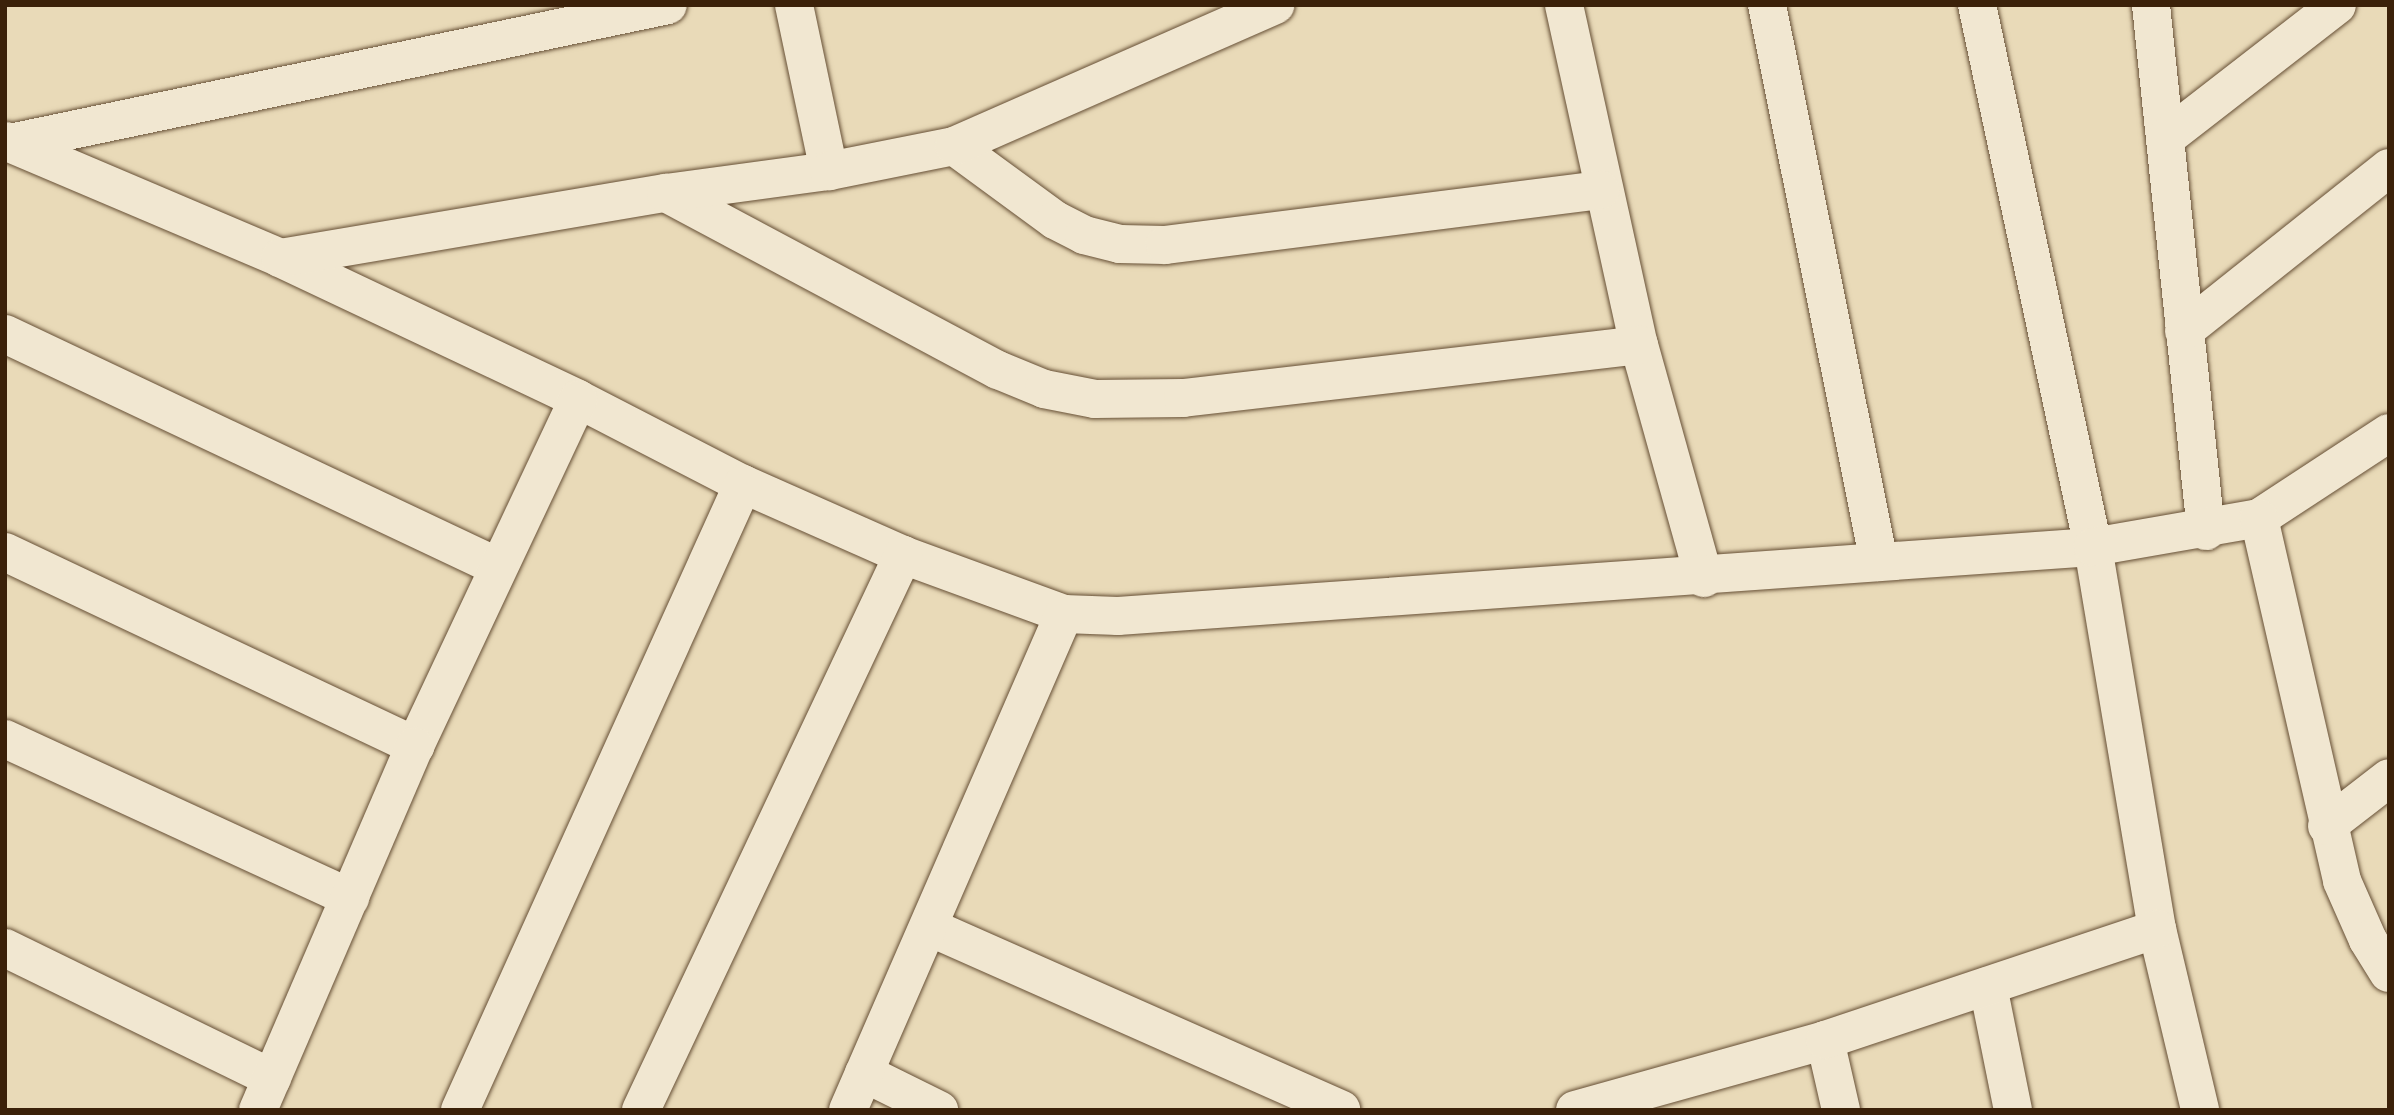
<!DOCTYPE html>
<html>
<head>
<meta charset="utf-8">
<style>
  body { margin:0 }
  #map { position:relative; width:2394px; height:1115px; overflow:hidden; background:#e9dab8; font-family:Cardo,serif }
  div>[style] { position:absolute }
  .roads { filter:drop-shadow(0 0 2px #664f35) drop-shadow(0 0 2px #664f35) }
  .street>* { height:38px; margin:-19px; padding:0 19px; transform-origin:19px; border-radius:19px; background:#f1e7d1 }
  span { translate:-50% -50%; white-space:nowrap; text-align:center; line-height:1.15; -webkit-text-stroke:5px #f1e7d1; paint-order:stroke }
  .frame { position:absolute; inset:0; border:7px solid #3b2109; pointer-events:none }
</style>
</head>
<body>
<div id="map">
  <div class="roads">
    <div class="street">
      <i style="left:794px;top:5px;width:170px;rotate:78.1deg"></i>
      <i style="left:1564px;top:5px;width:348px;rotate:77.6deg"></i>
      <i style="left:1639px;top:345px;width:242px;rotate:74.4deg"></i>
      <i style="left:1767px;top:5px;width:568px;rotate:78.63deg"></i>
      <i style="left:1977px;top:5px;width:554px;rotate:77.92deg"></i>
      <i style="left:2093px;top:547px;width:387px;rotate:80.5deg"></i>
      <i style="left:2157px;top:929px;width:186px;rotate:76.6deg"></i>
      <i style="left:2151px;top:5px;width:529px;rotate:84.03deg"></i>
      <i style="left:2167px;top:137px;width:215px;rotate:-37.8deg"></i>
      <i style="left:5px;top:141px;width:299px;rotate:23deg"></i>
      <i style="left:280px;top:258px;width:330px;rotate:25.3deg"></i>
      <i style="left:578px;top:399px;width:186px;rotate:27.3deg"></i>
      <i style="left:743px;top:484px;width:175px;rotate:23.9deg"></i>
      <i style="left:903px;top:555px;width:171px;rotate:20.1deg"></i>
      <i style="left:1064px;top:614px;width:54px;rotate:2.1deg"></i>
      <i style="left:1118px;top:616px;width:977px;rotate:-4.05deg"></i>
      <i style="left:2093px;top:547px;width:169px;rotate:-9.9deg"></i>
      <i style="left:2259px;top:518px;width:155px;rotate:-33.2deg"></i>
      <i style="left:10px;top:143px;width:672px;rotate:-11.84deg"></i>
      <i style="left:954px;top:146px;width:125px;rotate:36.2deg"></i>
      <i style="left:1055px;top:220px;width:33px;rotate:27deg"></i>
      <i style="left:1084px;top:235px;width:37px;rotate:14deg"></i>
      <i style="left:1120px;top:244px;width:45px;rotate:1.3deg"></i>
      <i style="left:1165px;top:245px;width:439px;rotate:-7.2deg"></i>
      <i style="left:666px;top:193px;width:376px;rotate:28.1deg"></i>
      <i style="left:998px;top:370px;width:50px;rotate:22.4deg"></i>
      <i style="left:1044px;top:389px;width:52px;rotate:11.1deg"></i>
      <i style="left:1095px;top:399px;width:88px;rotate:-0.7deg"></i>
      <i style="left:1183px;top:398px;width:459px;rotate:-6.6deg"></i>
      <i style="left:280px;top:258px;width:391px;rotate:-9.6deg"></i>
      <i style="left:666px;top:193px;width:164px;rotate:-7.7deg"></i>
      <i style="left:829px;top:171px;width:127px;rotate:-11.3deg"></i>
      <i style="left:954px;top:146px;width:351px;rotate:-23.7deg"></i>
      <i style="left:2184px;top:331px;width:262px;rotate:-38.5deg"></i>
      <i style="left:5px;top:334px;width:545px;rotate:25.3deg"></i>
      <i style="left:2259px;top:518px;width:372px;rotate:77.1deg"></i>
      <i style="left:2342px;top:881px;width:64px;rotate:66.2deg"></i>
      <i style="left:2368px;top:940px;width:39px;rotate:58deg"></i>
      <i style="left:5px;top:552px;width:454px;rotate:25.3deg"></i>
      <i style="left:415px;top:746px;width:383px;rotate:-64.8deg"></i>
      <i style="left:5px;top:739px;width:380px;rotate:24.7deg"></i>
      <i style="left:2327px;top:826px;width:78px;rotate:-37.7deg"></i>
      <i style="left:929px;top:927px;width:451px;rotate:23.9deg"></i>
      <i style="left:5px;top:948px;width:297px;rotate:26deg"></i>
      <i style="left:1988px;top:986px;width:126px;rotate:78.6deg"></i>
      <i style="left:1825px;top:1040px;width:72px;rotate:77.1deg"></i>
      <i style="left:864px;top:1073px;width:84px;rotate:26.3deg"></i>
      <i style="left:258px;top:1110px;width:396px;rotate:-66.7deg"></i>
      <i style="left:460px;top:1110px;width:687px;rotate:-65.67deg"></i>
      <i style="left:641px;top:1110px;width:614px;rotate:-64.73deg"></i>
      <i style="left:848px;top:1110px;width:541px;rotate:-66.47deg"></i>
      <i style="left:1575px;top:1110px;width:260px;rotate:-15.6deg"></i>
      <i style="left:1825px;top:1040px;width:350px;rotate:-18.5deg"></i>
    </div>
  </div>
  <div class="frame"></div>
</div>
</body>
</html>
